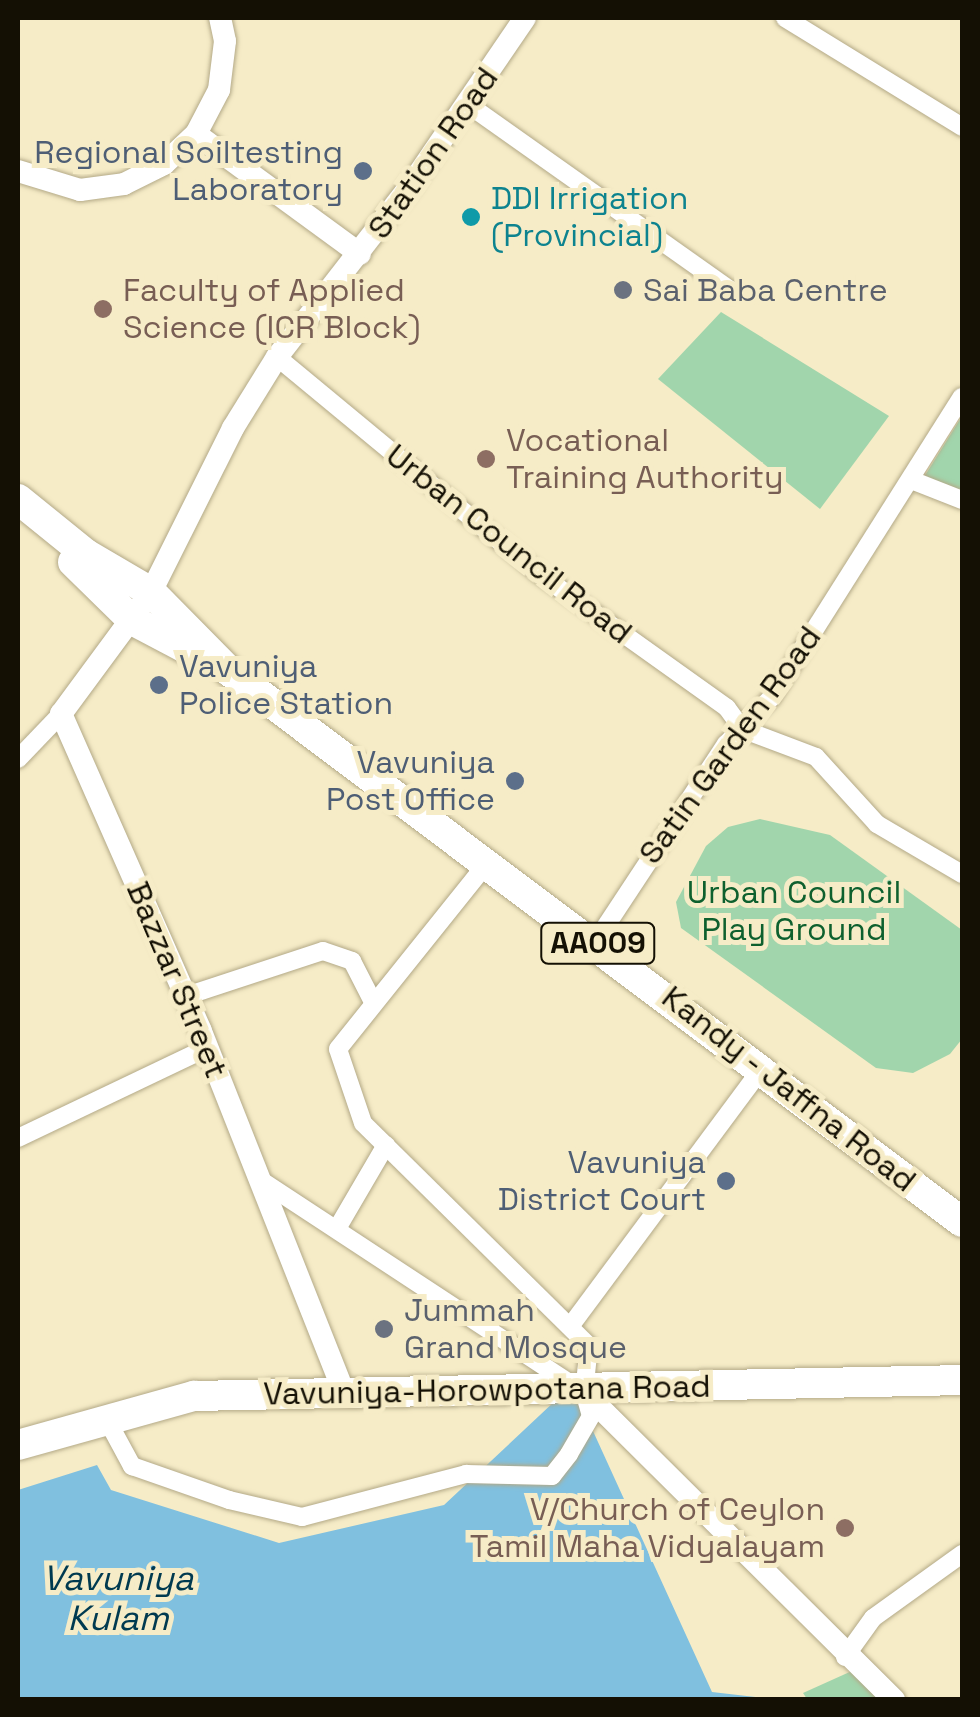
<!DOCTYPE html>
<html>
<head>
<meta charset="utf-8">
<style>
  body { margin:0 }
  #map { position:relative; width:980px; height:1717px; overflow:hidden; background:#f6ecc7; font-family:"Space Grotesk",sans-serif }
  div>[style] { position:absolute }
  .green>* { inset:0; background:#a1d5ac }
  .water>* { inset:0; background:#80c0df }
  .roads { filter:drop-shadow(0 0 2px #b3a987) drop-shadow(0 0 2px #b3a987) }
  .street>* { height:18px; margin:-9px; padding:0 9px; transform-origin:9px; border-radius:9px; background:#fff }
  .secondary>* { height:22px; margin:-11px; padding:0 11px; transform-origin:11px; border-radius:11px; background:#fff }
  .highway>* { height:30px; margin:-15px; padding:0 15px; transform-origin:15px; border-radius:15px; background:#fff }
  .dots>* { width:28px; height:28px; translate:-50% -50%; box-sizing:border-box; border:5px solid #f6ecc7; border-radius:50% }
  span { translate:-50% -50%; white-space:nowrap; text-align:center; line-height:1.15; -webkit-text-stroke:10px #f6ecc7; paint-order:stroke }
  .shield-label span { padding:2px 8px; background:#f6ecc7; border:2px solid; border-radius:8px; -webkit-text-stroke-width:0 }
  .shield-label { font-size:30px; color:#141004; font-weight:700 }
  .service-label { font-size:32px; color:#4e5e75 }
  .right { translate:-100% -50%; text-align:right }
  .left { translate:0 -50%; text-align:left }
  .street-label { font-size:32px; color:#141004 }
  .culture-label { font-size:32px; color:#0d838f }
  .worship-label { font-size:32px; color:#5b616d }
  .education-label { font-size:32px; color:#785e54 }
  .park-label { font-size:32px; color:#0e602e }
  .water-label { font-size:35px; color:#003a50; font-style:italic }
  .frame { position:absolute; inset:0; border:20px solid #141004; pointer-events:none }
</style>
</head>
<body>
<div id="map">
  <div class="green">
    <i style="clip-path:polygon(721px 312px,889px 416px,820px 509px,658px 379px)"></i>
    <i style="clip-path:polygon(962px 416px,962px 492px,924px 477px)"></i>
    <i style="clip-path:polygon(760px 819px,830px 835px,962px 930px,962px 1039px,950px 1054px,913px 1073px,876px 1068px,681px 928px,676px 902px,706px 846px,728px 827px)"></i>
    <i style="clip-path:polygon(854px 1670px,888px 1699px,807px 1699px,803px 1693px)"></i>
  </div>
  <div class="water">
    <i style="clip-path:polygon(572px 1385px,712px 1692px,772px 1699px,18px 1699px,18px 1490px,97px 1465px,111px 1490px,279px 1543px,444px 1505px)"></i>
  </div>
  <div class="roads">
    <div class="street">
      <i style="left:785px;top:18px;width:208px;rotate:31.6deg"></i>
      <i style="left:469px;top:105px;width:322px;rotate:35.3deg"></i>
      <i style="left:277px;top:357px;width:339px;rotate:39.6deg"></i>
      <i style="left:538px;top:573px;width:232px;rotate:35.5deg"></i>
      <i style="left:727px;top:708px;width:26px;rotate:54deg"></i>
      <i style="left:742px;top:729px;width:79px;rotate:20.7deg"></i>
      <i style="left:816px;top:757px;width:91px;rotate:47.7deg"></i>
      <i style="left:877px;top:824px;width:99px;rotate:30.5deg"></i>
      <i style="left:911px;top:480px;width:55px;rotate:21.4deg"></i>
      <i style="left:18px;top:759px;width:62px;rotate:-46.3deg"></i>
      <i style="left:596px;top:941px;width:236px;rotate:-56.6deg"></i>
      <i style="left:726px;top:744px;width:66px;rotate:-45.6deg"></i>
      <i style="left:772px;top:697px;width:355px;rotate:-57.7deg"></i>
      <i style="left:186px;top:996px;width:144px;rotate:-18.2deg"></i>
      <i style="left:323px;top:951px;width:31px;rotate:19deg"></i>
      <i style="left:352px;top:961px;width:46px;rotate:62.9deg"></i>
      <i style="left:18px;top:1138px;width:209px;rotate:-25.5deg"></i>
      <i style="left:262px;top:1181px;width:371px;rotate:33.3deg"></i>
      <i style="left:338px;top:1227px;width:95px;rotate:-59.7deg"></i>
      <i style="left:572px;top:1324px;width:319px;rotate:-53.4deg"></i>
      <i style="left:106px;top:1418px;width:55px;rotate:61.6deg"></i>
      <i style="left:132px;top:1466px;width:103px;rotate:19.3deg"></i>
      <i style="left:229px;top:1500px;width:75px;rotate:13.1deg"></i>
      <i style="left:302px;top:1517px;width:170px;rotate:-14.7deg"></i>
      <i style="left:466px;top:1474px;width:86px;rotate:1.3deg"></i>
      <i style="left:552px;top:1476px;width:28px;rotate:-52deg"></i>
      <i style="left:569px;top:1454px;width:44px;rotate:-59.9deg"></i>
      <i style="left:591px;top:1416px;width:25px;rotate:-106deg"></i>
      <i style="left:584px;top:1392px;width:46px;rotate:-83.8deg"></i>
      <i style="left:589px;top:1346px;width:317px;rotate:-135.4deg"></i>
      <i style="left:363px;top:1123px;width:78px;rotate:-108.7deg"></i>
      <i style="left:338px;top:1049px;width:237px;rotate:-51.3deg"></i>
      <i style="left:845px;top:1657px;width:48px;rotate:-54.3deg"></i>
      <i style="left:873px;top:1618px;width:110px;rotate:-35.7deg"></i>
    </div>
    <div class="secondary">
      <i style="left:196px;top:134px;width:203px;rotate:36.2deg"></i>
      <i style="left:18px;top:171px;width:65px;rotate:17deg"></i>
      <i style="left:80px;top:190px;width:44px;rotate:-7.8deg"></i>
      <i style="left:124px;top:184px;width:45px;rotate:-26.6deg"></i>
      <i style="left:164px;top:164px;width:44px;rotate:-43.2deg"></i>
      <i style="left:196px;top:134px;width:50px;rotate:-62.4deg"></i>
      <i style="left:219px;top:90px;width:49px;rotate:-83deg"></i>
      <i style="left:225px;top:41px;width:24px;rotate:-102deg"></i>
      <i style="left:343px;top:1390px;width:386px;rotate:-111.6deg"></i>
      <i style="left:201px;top:1031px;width:347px;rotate:-113.8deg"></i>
      <i style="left:61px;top:714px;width:152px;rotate:-53.6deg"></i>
      <i style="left:151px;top:592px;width:183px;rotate:-63.4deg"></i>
      <i style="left:233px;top:428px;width:84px;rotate:-58.2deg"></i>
      <i style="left:277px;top:357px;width:218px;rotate:-52.1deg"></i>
      <i style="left:411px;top:185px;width:202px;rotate:-55.7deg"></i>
      <i style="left:584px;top:1392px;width:437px;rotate:44.8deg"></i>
    </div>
    <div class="highway">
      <i style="left:18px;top:499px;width:87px;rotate:39deg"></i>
      <i style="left:86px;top:554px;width:75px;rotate:30.3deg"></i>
      <i style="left:151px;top:592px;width:111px;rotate:45.4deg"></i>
      <i style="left:229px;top:671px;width:917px;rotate:36.93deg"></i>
      <i style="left:73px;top:562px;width:83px;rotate:44.5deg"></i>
      <i style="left:132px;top:620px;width:81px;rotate:27.8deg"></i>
      <i style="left:18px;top:1445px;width:183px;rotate:-15.6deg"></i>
      <i style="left:194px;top:1396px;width:768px;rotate:-1.19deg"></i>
    </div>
  </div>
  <div class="dots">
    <i style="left:363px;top:171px;background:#5c6f8a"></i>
    <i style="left:471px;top:217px;background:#0f9aa8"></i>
    <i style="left:623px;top:290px;background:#6b7280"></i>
    <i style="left:103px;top:309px;background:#8d6e63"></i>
    <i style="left:486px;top:459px;background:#8d6e63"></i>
    <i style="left:159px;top:685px;background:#5c6f8a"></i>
    <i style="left:515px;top:781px;background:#5c6f8a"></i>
    <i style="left:726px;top:1181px;background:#5c6f8a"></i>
    <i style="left:384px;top:1329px;background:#6b7280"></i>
    <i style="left:845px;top:1528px;background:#8d6e63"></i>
  </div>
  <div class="shield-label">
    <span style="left:598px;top:943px">AA009</span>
  </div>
  <div class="service-label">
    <span class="right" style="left:343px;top:171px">Regional Soiltesting<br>Laboratory</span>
    <span class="left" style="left:179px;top:685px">Vavuniya<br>Police Station</span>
    <span class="right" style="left:495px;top:781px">Vavuniya<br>Post Office</span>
    <span class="right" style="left:706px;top:1181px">Vavuniya<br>District Court</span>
  </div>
  <div class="street-label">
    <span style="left:433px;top:153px;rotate:-55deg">Station Road</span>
    <span style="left:509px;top:544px;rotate:38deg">Urban Council Road</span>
    <span style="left:730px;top:745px;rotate:-54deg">Satin Garden Road</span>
    <span style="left:177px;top:980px;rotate:67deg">Bazzar Street</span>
    <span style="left:789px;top:1089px;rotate:38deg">Kandy - Jaffna Road</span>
    <span style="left:487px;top:1390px;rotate:-1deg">Vavuniya-Horowpotana Road</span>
  </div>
  <div class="culture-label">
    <span class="left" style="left:491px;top:217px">DDI Irrigation<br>(Provincial)</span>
  </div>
  <div class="worship-label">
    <span class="left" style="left:643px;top:290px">Sai Baba Centre</span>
    <span class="left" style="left:404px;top:1329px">Jummah<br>Grand Mosque</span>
  </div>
  <div class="education-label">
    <span class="left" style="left:123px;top:309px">Faculty of Applied<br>Science (ICR Block)</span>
    <span class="left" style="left:506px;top:459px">Vocational<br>Training Authority</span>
    <span class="right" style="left:825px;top:1528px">V/Church of Ceylon<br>Tamil Maha Vidyalayam</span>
  </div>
  <div class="park-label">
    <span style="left:794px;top:911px">Urban Council<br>Play Ground</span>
  </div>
  <div class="water-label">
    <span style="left:118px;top:1598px">Vavuniya<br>Kulam</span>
  </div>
  <div class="frame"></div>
</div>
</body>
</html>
